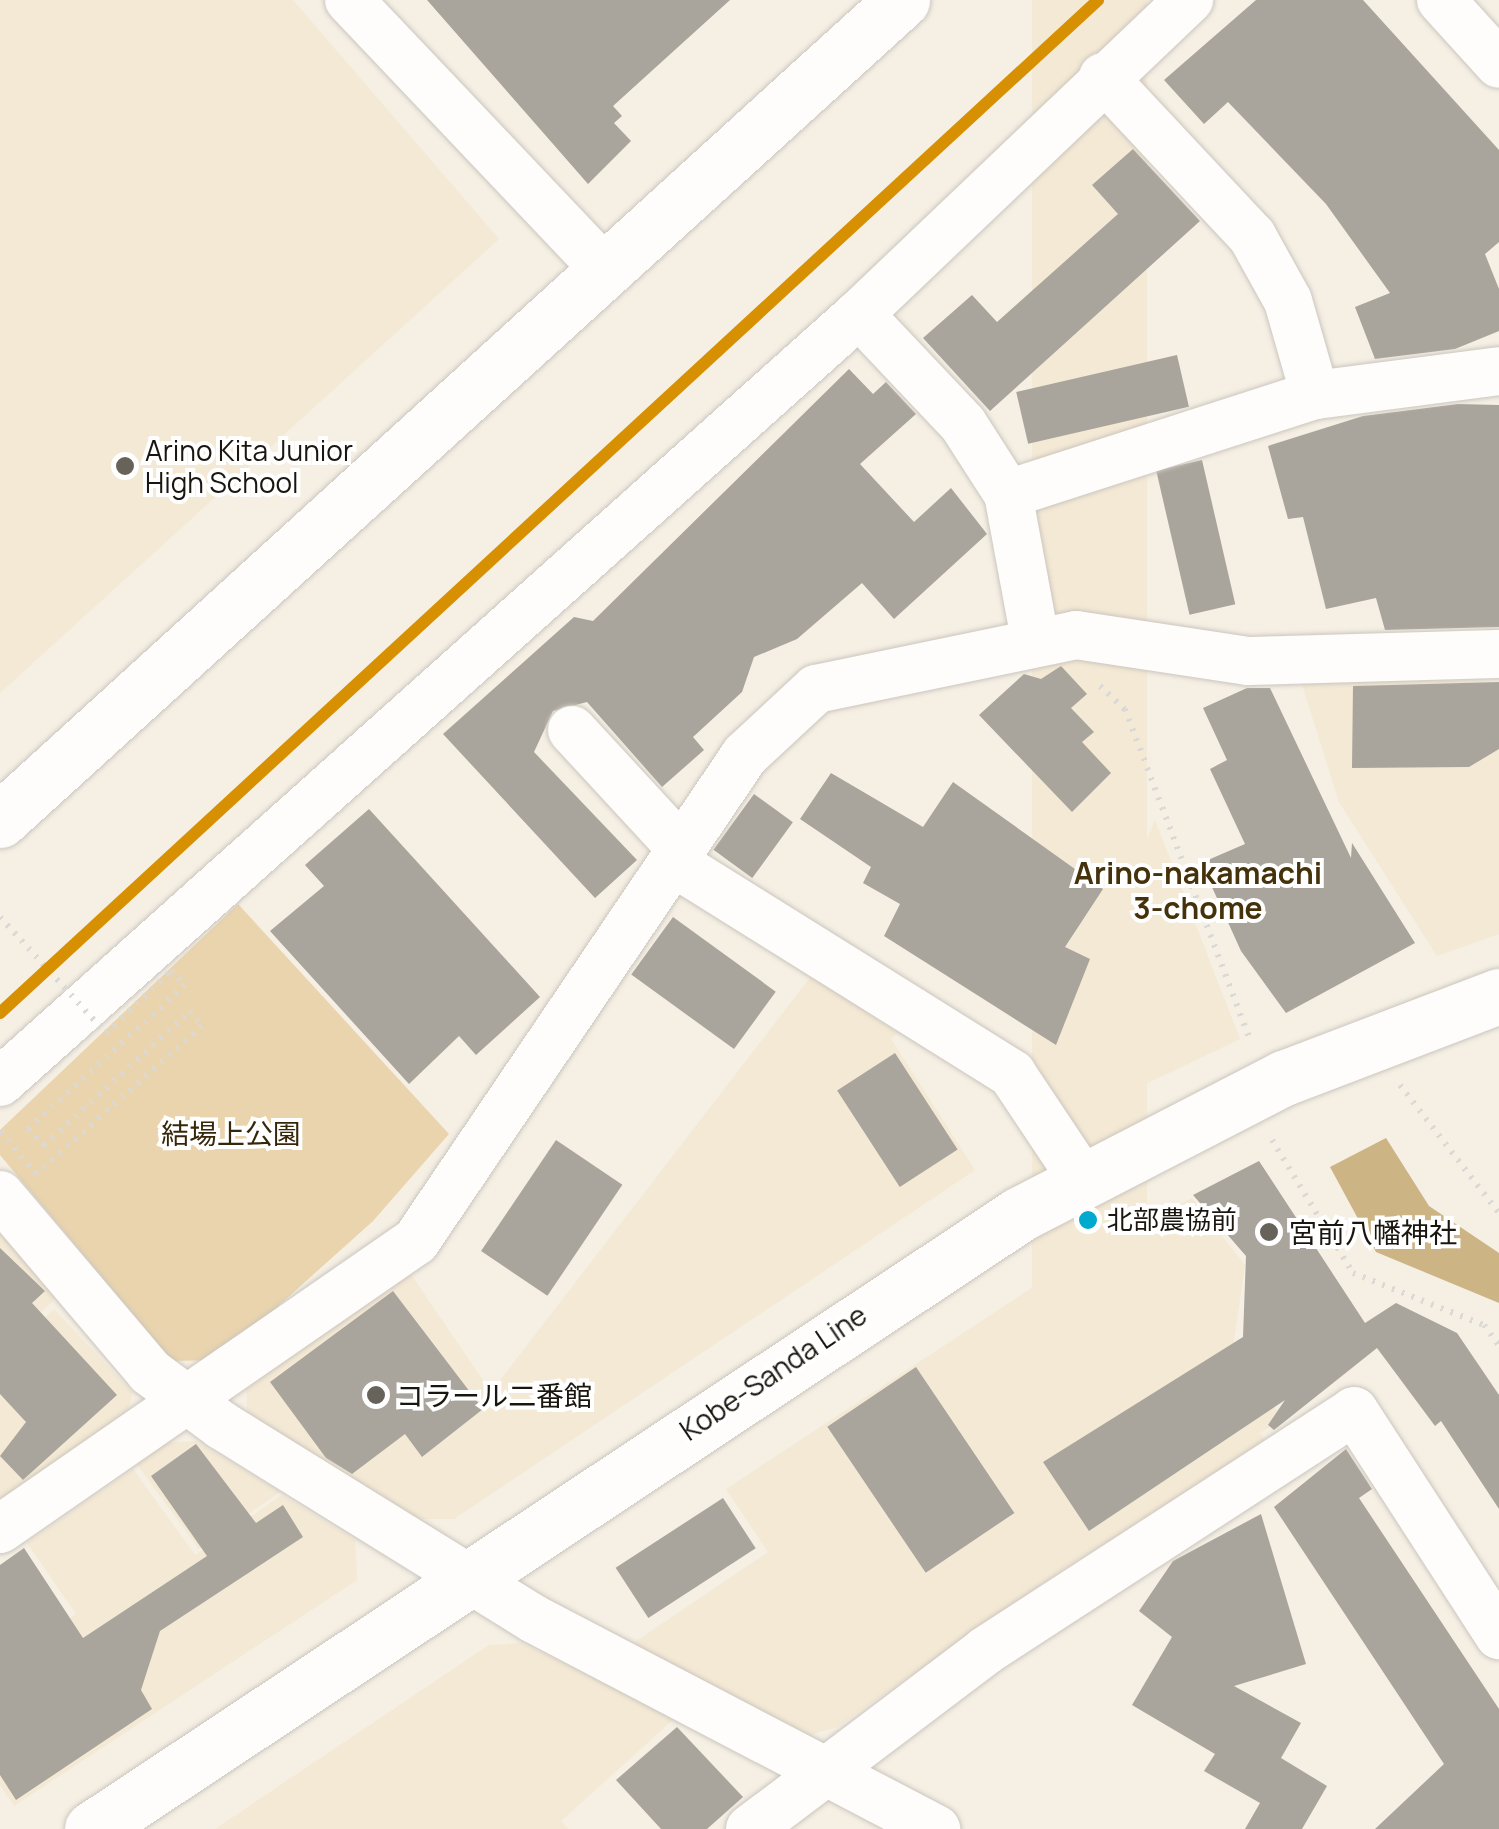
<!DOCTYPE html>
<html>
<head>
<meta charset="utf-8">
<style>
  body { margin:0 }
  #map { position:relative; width:1499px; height:1829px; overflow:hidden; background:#f5efe4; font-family:Manrope,"Noto Sans JP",sans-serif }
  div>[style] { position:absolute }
  .built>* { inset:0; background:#f4e9d5; transform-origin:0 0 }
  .green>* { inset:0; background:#e9d4ae }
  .water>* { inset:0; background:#ccb485 }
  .building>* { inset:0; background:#a9a49c; transform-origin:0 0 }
  .path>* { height:6px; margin-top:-3px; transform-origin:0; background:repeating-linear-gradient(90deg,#dbd9d6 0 2.5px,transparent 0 10.5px) }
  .roads { filter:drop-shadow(0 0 2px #cbc6be) drop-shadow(0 0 2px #cbc6be) }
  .minor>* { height:48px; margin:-24px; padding:0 24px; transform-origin:24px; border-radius:24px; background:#fefdfb }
  .tertiary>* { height:55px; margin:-27.5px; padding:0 27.5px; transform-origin:27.5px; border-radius:27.5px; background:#fefdfb }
  .primary>* { height:55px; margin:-27.5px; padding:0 27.5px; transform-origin:27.5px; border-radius:27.5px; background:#fefdfb }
  .path-bridge>* { height:6px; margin-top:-3px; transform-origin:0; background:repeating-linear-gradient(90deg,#dbd9d6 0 2.5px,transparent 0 10.5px) }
  .rail-1>* { height:12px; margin:-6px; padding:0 6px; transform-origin:6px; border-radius:6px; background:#d69002 }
  .dots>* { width:28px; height:28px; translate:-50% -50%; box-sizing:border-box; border:5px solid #fff; border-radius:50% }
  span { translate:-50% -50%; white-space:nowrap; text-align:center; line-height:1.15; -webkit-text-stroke:8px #fff; paint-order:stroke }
  .bus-label { font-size:26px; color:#1a160f }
  .left { translate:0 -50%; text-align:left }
  .poi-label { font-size:28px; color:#1a160f }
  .park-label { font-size:28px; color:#36270a }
  .street-label { font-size:28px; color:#1a160f }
  .neighbourhood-label { font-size:30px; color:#45320b; font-weight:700 }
</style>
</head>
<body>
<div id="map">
  <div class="built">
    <i style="clip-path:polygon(0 0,293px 0,499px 239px,0 693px)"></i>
    <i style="left:1032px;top:0;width:115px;height:1393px"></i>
    <i style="clip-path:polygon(1300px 678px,1499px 682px,1499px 934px,1437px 956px,1339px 802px)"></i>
    <i style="clip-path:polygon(1155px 820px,1240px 1039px,1085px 1113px,1057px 1104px,1033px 1064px,1063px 1049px)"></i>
    <i style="clip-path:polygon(812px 975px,898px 1033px,891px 1039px,975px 1170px,454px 1519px,407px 1519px,248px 1428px,246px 1386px,408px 1270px,491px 1392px)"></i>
    <i style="clip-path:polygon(1192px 1198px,1245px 1265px,1232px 1354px,1283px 1418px,1260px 1433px,1267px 1444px,1066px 1567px,837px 1727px,805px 1736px,626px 1648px,768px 1552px,726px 1489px,1065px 1266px)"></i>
    <i style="clip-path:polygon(0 1223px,58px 1296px,0 1351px)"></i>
    <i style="clip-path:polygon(54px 1309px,132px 1392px,128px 1419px,0 1509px,0 1359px)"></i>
    <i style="clip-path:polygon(196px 1441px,280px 1492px,199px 1549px,136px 1463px,163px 1443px)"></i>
    <i style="clip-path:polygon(133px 1469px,195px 1555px,282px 1495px,355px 1540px,357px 1580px,14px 1806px,0 1785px,0 1664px,76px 1614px,27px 1543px)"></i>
    <i style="clip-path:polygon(522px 1643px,675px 1718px,561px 1821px,568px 1829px,215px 1829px,489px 1645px)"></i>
  </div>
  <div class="green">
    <i style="clip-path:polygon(238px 904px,449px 1134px,373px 1221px,218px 1360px,172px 1361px,0 1155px,0 1130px)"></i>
  </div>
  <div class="water">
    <i style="clip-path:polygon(1386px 1138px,1429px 1206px,1499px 1253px,1499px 1303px,1376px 1252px,1330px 1167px)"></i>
  </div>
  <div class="building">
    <i style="clip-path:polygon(427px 0,730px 0,613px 106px,622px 116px,614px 123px,631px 141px,588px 184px)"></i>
    <i style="clip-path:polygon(1256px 0,1363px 0,1499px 150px,1499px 242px,1485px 254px,1499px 289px,1499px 331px,1455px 349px,1375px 359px,1355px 307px,1390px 293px,1326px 204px,1228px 102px,1204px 124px,1164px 80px)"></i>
    <i style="clip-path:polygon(1133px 149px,1200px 221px,990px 411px,923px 338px,972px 295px,997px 322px,1118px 214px,1092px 185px)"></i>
    <i style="left:1177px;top:355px;width:53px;height:165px;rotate:77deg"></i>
    <i style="clip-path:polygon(849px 369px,873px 394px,886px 382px,916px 414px,860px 464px,914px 522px,951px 488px,987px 534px,894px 619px,862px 583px,797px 639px,754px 657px,742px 692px,693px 737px,704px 750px,662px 787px,587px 702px,553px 711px,534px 752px,637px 860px,595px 898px,443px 734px,574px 617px,593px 621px)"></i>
    <i style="clip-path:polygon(1458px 404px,1499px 405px,1499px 627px,1385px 630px,1376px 598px,1326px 609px,1303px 517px,1288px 519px,1268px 446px,1363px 416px)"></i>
    <i style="left:1202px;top:460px;width:148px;height:47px;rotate:77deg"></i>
    <i style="clip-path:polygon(1061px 666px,1087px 694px,1071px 708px,1094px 732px,1082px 742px,1111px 773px,1072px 812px,979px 715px,1024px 674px,1041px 679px)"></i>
    <i style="clip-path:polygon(1499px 682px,1499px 749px,1469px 767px,1352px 768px,1353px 686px)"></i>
    <i style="clip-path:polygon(1247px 688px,1270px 688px,1351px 858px,1352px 843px,1415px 943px,1286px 1013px,1241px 951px,1201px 863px,1245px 844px,1210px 769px,1227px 760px,1203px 708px)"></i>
    <i style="clip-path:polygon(831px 773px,923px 827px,953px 782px,1103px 889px,1065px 947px,1090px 959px,1056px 1045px,884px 936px,900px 904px,863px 883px,871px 867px,800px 819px)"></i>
    <i style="left:754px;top:794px;width:48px;height:69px;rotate:36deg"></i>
    <i style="clip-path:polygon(369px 809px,540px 997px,476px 1055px,459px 1036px,409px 1084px,270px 931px,324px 886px,305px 865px)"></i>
    <i style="left:673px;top:917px;width:127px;height:71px;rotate:36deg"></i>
    <i style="left:895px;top:1053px;width:115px;height:69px;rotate:57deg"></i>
    <i style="left:556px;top:1140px;width:80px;height:134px;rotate:34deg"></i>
    <i style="clip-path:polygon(1259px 1161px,1365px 1323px,1396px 1303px,1457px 1333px,1499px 1395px,1499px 1509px,1441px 1421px,1435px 1426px,1377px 1348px,1274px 1430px,1268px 1425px,1285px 1400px,1089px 1531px,1043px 1462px,1243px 1337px,1246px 1256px,1193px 1195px)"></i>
    <i style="clip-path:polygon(0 1248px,45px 1291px,32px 1303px,117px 1395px,23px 1480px,0 1456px,26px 1422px,0 1394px)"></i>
    <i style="clip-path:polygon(393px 1291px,483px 1409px,422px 1457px,405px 1434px,352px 1474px,326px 1458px,270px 1382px)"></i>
    <i style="left:916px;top:1367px;width:176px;height:107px;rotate:56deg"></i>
    <i style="clip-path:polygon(196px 1444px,256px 1523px,283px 1505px,303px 1537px,160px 1631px,141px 1690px,152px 1709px,16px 1800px,0 1775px,0 1565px,24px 1548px,83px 1638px,207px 1556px,151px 1476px)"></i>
    <i style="clip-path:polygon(1346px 1449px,1372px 1489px,1359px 1498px,1499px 1709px,1499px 1829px,1375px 1829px,1444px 1764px,1274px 1507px)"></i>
    <i style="left:723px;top:1498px;width:60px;height:128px;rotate:57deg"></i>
    <i style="clip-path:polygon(1261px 1514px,1306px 1664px,1234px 1686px,1301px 1723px,1281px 1758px,1327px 1786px,1302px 1829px,1245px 1829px,1260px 1803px,1204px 1771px,1215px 1754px,1132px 1705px,1172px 1637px,1139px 1611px,1173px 1561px)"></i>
    <i style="clip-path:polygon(677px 1727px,743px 1797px,707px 1829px,661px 1829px,616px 1780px)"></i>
  </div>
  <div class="path">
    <i style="left:1100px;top:686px;width:34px;rotate:43deg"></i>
    <i style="left:1125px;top:709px;width:354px;rotate:69.3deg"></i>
    <i style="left:1400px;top:1085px;width:162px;rotate:52.3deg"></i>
    <i style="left:1272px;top:1140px;width:156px;rotate:58.7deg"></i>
    <i style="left:1353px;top:1273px;width:141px;rotate:21.7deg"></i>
    <i style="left:1484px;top:1325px;width:26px;rotate:54deg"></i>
  </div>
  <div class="roads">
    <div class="minor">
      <i style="left:349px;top:0;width:372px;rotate:46.5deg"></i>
      <i style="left:1441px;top:0;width:86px;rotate:47.8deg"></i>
      <i style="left:1103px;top:77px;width:218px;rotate:46.9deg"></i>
      <i style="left:1252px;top:236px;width:74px;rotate:61deg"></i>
      <i style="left:1288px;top:301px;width:98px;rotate:74deg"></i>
      <i style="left:859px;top:314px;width:151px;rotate:46.6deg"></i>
      <i style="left:963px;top:424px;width:83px;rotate:57.3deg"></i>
      <i style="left:1035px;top:639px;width:147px;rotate:-100.5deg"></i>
      <i style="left:1008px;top:494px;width:323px;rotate:-17.9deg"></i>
      <i style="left:1315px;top:395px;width:186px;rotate:-7.4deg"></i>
      <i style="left:572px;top:730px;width:162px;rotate:47.3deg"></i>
      <i style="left:673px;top:862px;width:400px;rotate:32deg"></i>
      <i style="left:1012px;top:1074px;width:126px;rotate:56.3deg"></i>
      <i style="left:0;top:1082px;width:1152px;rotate:-41.8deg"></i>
      <i style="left:859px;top:314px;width:456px;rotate:-43.6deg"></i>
      <i style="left:0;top:1195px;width:232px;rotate:49.7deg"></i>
      <i style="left:150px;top:1372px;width:89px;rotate:36.7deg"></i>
      <i style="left:221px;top:1425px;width:368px;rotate:31.8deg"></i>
      <i style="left:534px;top:1619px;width:454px;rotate:27.6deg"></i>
      <i style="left:0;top:1529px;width:506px;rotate:-34.7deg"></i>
      <i style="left:416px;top:1241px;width:587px;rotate:-55.9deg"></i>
      <i style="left:745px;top:755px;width:97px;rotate:-42.9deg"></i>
      <i style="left:816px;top:689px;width:266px;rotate:-11.7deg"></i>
      <i style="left:1076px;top:635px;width:174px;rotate:8.6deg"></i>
      <i style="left:1248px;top:661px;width:251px;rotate:-1.6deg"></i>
      <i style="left:750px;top:1829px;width:295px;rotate:-37.1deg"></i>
      <i style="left:985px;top:1651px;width:440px;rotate:-33deg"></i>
      <i style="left:1354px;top:1411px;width:267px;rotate:57.1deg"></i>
    </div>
    <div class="tertiary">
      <i style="left:0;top:820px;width:1219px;rotate:-42.27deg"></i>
    </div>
    <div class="primary">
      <i style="left:92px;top:1829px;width:1113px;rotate:-33.53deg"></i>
      <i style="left:1020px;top:1214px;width:297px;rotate:-27.3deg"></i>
      <i style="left:1284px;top:1078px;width:230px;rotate:-20.9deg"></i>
    </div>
  </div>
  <div class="path-bridge">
    <i style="left:0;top:917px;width:157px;rotate:47.6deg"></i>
    <i style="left:106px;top:1033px;width:90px;rotate:-43.6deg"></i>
    <i style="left:171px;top:971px;width:20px;rotate:45deg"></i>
    <i style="left:185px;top:985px;width:213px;rotate:137.5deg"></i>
    <i style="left:28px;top:1129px;width:23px;rotate:45deg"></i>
    <i style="left:44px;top:1145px;width:198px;rotate:-42.5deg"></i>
    <i style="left:190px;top:1011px;width:19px;rotate:51deg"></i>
    <i style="left:202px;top:1026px;width:222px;rotate:138.3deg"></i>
    <i style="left:36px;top:1174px;width:57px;rotate:-129.3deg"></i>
  </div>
  <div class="rail-1">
    <i style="left:0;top:1013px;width:1494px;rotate:-42.69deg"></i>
  </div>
  <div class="dots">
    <i style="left:125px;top:466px;background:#67625a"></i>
    <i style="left:1088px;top:1220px;background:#00a9ce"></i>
    <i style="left:1269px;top:1232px;background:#67625a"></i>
    <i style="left:376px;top:1395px;background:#67625a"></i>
  </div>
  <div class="bus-label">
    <span class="left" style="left:1107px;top:1220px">北部農協前</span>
  </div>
  <div class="poi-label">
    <span class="left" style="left:145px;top:466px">Arino Kita Junior<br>High School</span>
    <span class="left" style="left:1289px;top:1232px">宮前八幡神社</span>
    <span class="left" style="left:396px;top:1395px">コラール二番館</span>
  </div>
  <div class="park-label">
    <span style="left:231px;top:1133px">結場上公園</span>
  </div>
  <div class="street-label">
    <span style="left:773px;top:1372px;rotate:-34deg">Kobe-Sanda Line</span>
  </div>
  <div class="neighbourhood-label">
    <span style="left:1198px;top:890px">Arino-nakamachi<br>3-chome</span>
  </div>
</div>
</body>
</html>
